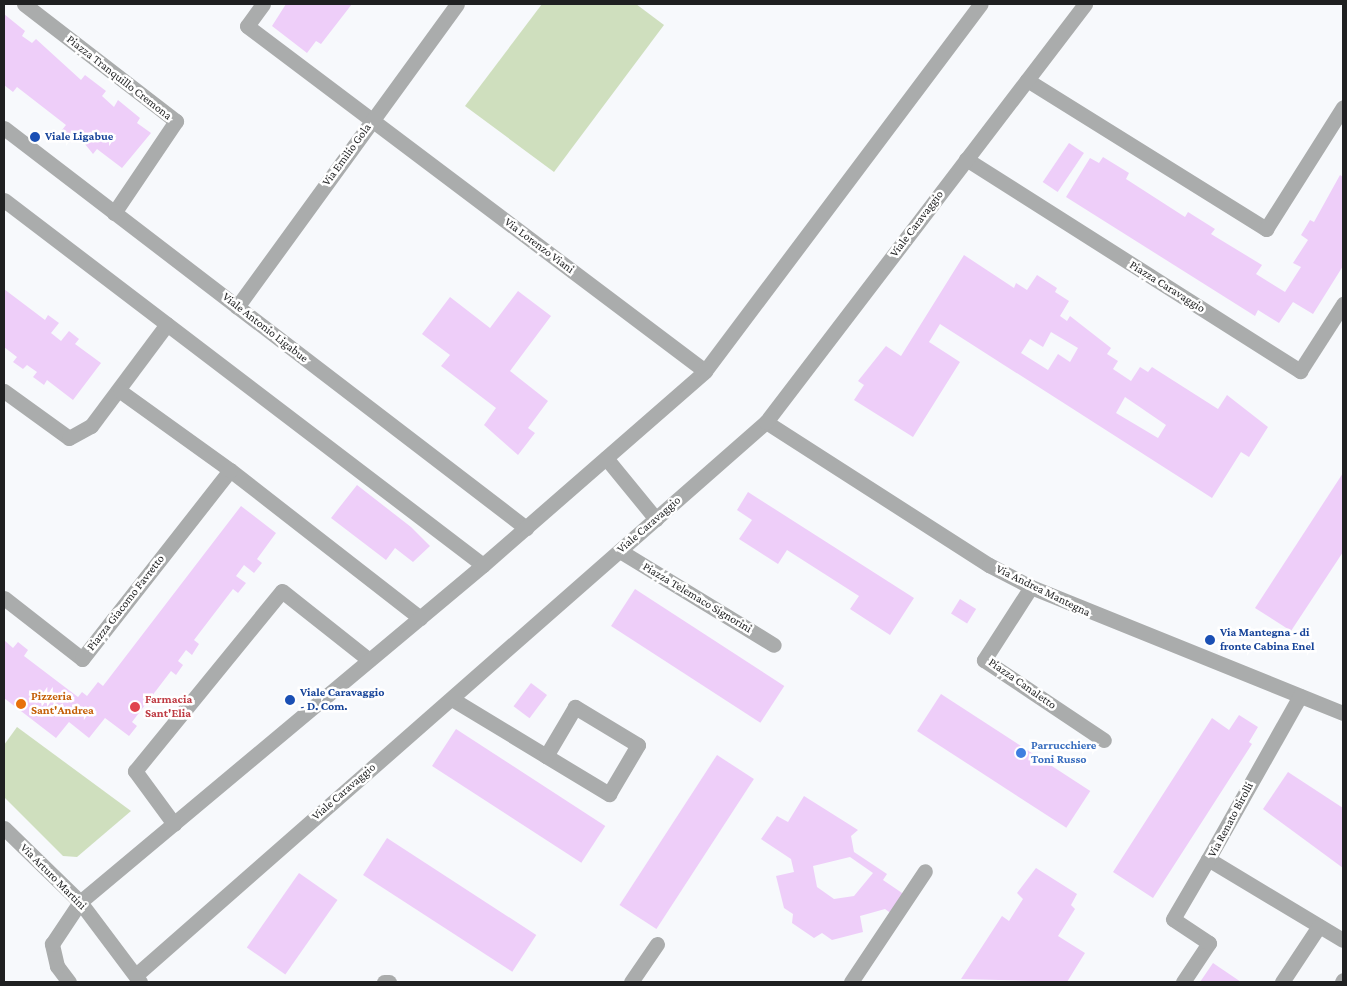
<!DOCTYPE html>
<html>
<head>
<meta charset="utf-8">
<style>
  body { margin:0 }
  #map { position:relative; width:1347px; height:986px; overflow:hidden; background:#f7f9fc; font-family:"Crimson Pro",serif }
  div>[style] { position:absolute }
  .green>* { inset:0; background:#cfdfbe }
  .building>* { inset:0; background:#eecef9; transform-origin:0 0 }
  .minor>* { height:15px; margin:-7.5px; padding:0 7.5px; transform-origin:7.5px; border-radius:7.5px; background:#aaacac }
  .dots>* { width:14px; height:14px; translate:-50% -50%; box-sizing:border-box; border:2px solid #fff; border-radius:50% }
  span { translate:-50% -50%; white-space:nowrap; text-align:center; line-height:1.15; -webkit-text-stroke:5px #fff; paint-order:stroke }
  .street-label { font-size:12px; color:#1f2021 }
  .transit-label { font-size:12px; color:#164399; font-weight:700 }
  .left { translate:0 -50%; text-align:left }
  .food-label { font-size:12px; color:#c56008; font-weight:700 }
  .health-label { font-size:12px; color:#be3a42; font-weight:700 }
  .shop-label { font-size:12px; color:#366cbe; font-weight:700 }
  .frame { position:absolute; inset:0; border:5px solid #1f2021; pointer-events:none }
</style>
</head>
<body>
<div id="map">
  <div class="green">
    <i style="clip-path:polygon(542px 4px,636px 4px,664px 25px,554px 172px,465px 106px)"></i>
    <i style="clip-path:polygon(17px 727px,131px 811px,77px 857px,63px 856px,4px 797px,4px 745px)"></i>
  </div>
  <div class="building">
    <i style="clip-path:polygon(286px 4px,352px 4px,321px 44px,316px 41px,307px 53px,272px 26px)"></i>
    <i style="clip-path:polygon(4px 14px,25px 31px,22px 36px,32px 43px,36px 39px,81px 80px,85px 75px,106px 91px,102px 96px,114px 107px,118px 100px,140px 118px,137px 123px,151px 133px,122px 168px,97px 149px,93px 154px,76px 133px,72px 138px,62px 130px,66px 125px,17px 87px,13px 92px,4px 85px)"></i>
    <i style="left:1069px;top:143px;width:18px;height:47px;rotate:34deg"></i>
    <i style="clip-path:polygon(1103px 157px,1129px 173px,1126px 179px,1185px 217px,1188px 212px,1215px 229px,1211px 234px,1262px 265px,1256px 274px,1285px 292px,1301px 267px,1293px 263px,1308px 240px,1301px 235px,1310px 220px,1314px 222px,1340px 175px,1343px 177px,1343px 266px,1313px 314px,1293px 302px,1279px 323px,1258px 310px,1255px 316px,1066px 197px,1090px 158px,1099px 163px)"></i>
    <i style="clip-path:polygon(evenodd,964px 255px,1014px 288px,1016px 283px,1027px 290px,1037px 275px,1057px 288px,1055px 292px,1069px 301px,1060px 316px,1067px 321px,1070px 316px,1111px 348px,1107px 354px,1118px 361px,1113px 369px,1131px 381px,1140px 367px,1148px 372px,1152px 367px,1218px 409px,1227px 395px,1268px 427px,1249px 457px,1241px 452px,1212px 498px,940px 324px,929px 342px,960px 362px,913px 437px,854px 400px,864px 385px,858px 381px,886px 346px,901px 356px,964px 255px,1051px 332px,1078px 348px,1070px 362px,1058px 354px,1048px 370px,1021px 353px,1030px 339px,1043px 347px,1051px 332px,964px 255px,1125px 397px,1166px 425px,1158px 438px,1116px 413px,1125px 397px)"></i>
    <i style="clip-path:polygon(4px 289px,45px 320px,48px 315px,59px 323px,51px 333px,61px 341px,69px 331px,79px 339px,75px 344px,101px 363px,73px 400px,47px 380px,44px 385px,33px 377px,37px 372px,27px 365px,23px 369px,13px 362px,17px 357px,4px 347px)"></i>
    <i style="clip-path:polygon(518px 291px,551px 316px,510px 371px,548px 401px,528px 428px,535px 433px,518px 455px,484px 425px,496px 408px,441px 366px,450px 355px,422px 334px,450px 297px,490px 328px)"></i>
    <i style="clip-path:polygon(1343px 473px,1343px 552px,1291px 631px,1255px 608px)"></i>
    <i style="clip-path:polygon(357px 485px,411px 527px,430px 546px,413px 562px,395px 548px,386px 560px,331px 518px)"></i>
    <i style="clip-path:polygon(748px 492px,914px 598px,890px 635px,850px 609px,859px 596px,787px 550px,778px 564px,739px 539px,752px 520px,737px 510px)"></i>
    <i style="clip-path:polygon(241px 506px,276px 533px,257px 559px,262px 563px,254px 573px,244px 565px,236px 576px,246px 583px,238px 593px,233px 589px,194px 640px,199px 644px,192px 655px,186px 650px,178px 661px,183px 665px,176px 675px,171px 671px,132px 722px,137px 726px,129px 736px,105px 718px,89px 738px,69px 722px,56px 738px,4px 698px,4px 640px,13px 648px,18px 642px,28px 650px,24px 656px,78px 697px,82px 692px,87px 696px,98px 682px,103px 686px)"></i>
    <i style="left:635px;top:589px;width:178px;height:44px;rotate:33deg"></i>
    <i style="left:960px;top:599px;width:19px;height:17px;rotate:32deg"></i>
    <i style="left:531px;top:683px;width:20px;height:29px;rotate:37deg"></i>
    <i style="left:941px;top:694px;width:178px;height:44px;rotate:33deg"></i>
    <i style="clip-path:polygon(1239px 715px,1258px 727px,1249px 742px,1252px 744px,1153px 898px,1113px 872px,1212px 718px,1229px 730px)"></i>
    <i style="left:456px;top:729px;width:178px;height:44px;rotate:33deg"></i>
    <i style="left:717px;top:755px;width:44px;height:179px;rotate:33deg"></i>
    <i style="clip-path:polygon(1288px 772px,1343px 808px,1343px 868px,1263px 809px)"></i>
    <i style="clip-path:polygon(evenodd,804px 796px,858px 830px,851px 836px,854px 852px,887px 874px,883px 880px,905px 895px,892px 914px,885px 909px,860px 916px,863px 932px,832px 940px,822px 933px,814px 938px,792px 923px,793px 914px,784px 908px,776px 876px,794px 872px,791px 859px,761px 839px,777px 816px,788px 822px,804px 796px,850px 857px,873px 873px,854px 896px,834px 899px,817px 887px,813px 866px,850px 857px)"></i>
    <i style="left:387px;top:838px;width:178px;height:44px;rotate:33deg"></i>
    <i style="clip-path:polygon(1036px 868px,1077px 894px,1071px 905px,1075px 909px,1058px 936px,1085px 953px,1067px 982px,961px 979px,1002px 916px,1009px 921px,1023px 899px,1017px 893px)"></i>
    <i style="left:299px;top:873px;width:47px;height:91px;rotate:35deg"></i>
    <i style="clip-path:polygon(1213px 963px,1241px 982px,1200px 982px)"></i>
  </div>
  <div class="minor">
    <i style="left:24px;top:4px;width:192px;rotate:37.6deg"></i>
    <i style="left:176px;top:121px;width:111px;rotate:124deg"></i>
    <i style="left:263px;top:4px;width:27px;rotate:126deg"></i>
    <i style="left:247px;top:26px;width:573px;rotate:36.99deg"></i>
    <i style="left:1027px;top:80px;width:282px;rotate:31.9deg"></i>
    <i style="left:1266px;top:229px;width:144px;rotate:-57.7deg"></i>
    <i style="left:4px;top:128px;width:658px;rotate:37.46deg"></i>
    <i style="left:966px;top:159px;width:396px;rotate:32.4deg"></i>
    <i style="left:1300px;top:371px;width:80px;rotate:-57.3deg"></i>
    <i style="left:4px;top:200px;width:602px;rotate:37.31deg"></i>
    <i style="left:237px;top:307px;width:374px;rotate:-54deg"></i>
    <i style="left:4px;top:391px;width:80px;rotate:35.9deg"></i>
    <i style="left:69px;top:438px;width:25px;rotate:-29deg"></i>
    <i style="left:91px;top:426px;width:127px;rotate:-53.3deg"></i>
    <i style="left:766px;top:422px;width:265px;rotate:32.7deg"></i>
    <i style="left:989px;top:565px;width:47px;rotate:27.6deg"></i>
    <i style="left:1031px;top:587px;width:336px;rotate:22deg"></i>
    <i style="left:606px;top:458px;width:79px;rotate:50.7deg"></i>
    <i style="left:230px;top:470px;width:241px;rotate:37.9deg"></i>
    <i style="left:620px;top:551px;width:180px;rotate:31.4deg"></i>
    <i style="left:1031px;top:587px;width:87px;rotate:122.8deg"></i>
    <i style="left:984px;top:660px;width:144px;rotate:33.7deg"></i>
    <i style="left:4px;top:598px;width:99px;rotate:38deg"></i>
    <i style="left:82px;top:659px;width:240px;rotate:-51.9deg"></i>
    <i style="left:230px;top:470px;width:135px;rotate:-144.3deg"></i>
    <i style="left:1300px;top:696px;width:187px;rotate:119.4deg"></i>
    <i style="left:1208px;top:859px;width:157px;rotate:31deg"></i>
    <i style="left:452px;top:699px;width:110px;rotate:31.2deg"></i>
    <i style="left:546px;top:756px;width:74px;rotate:31.1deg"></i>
    <i style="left:609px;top:794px;width:57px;rotate:-59.4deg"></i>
    <i style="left:638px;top:745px;width:74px;rotate:-148.9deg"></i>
    <i style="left:575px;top:707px;width:57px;rotate:120.6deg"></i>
    <i style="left:174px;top:824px;width:66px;rotate:-126.3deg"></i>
    <i style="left:135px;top:771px;width:232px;rotate:-50.8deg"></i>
    <i style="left:282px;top:591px;width:111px;rotate:38.4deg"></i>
    <i style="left:4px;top:828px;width:106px;rotate:44.2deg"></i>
    <i style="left:80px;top:902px;width:100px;rotate:53.1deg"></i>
    <i style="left:136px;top:975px;width:838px;rotate:-41.28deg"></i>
    <i style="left:766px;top:422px;width:526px;rotate:-52.65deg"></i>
    <i style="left:69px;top:982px;width:20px;rotate:-127deg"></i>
    <i style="left:57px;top:966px;width:23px;rotate:-103deg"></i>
    <i style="left:52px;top:944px;width:50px;rotate:-56.3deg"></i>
    <i style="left:80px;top:902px;width:525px;rotate:-39.9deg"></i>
    <i style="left:483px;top:565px;width:295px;rotate:-41.1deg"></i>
    <i style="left:705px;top:371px;width:459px;rotate:-53.1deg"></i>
    <i style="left:384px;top:982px;width:5px"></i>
    <i style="left:631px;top:982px;width:46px;rotate:-55.6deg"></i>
    <i style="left:851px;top:982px;width:133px;rotate:-56.3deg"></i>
    <i style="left:1183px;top:982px;width:47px;rotate:-56.3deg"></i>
    <i style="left:1209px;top:943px;width:43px;rotate:-146.3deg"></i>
    <i style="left:1173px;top:919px;width:69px;rotate:-59.7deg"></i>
    <i style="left:1282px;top:982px;width:67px;rotate:-56.5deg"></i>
    <i style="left:1342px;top:982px;width:2px;rotate:-63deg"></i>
  </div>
  <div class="dots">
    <i style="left:35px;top:137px;background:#1a4fb4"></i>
    <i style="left:1210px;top:640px;background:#1a4fb4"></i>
    <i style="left:290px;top:700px;background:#1a4fb4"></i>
    <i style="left:21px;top:704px;background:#e8710a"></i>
    <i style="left:135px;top:707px;background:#e0444e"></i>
    <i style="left:1021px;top:753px;background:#3f7fe0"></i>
  </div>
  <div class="street-label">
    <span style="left:119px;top:78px;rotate:38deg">Piazza Tranquillo Cremona</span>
    <span style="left:347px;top:155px;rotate:-54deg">Via Emilio Gola</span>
    <span style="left:917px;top:224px;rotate:-53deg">Viale Caravaggio</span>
    <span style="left:539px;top:246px;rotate:37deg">Via Lorenzo Viani</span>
    <span style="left:1167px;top:287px;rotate:32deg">Piazza Caravaggio</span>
    <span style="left:265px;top:328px;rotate:38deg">Viale Antonio Ligabue</span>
    <span style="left:649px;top:525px;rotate:-41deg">Viale Caravaggio</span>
    <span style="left:1043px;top:591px;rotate:26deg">Via Andrea Mantegna</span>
    <span style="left:697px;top:598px;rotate:31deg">Piazza Telemaco Signorini</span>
    <span style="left:126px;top:603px;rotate:-52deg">Piazza Giacomo Favretto</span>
    <span style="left:1022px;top:684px;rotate:35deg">Piazza Canaletto</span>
    <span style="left:344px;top:792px;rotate:-41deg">Viale Caravaggio</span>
    <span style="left:1231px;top:820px;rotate:-62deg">Via Renato Birolli</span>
    <span style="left:53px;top:877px;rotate:45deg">Via Arturo Martini</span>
  </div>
  <div class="transit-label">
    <span class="left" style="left:45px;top:137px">Viale Ligabue</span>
    <span class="left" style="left:1220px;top:640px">Via Mantegna - di<br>fronte Cabina Enel</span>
    <span class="left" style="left:300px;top:700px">Viale Caravaggio<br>- D. Com.</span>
  </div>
  <div class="food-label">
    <span class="left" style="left:31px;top:704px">Pizzeria<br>Sant'Andrea</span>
  </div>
  <div class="health-label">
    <span class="left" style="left:145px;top:707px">Farmacia<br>Sant'Elia</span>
  </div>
  <div class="shop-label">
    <span class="left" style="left:1031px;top:753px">Parrucchiere<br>Toni Russo</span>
  </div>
  <div class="frame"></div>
</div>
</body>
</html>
